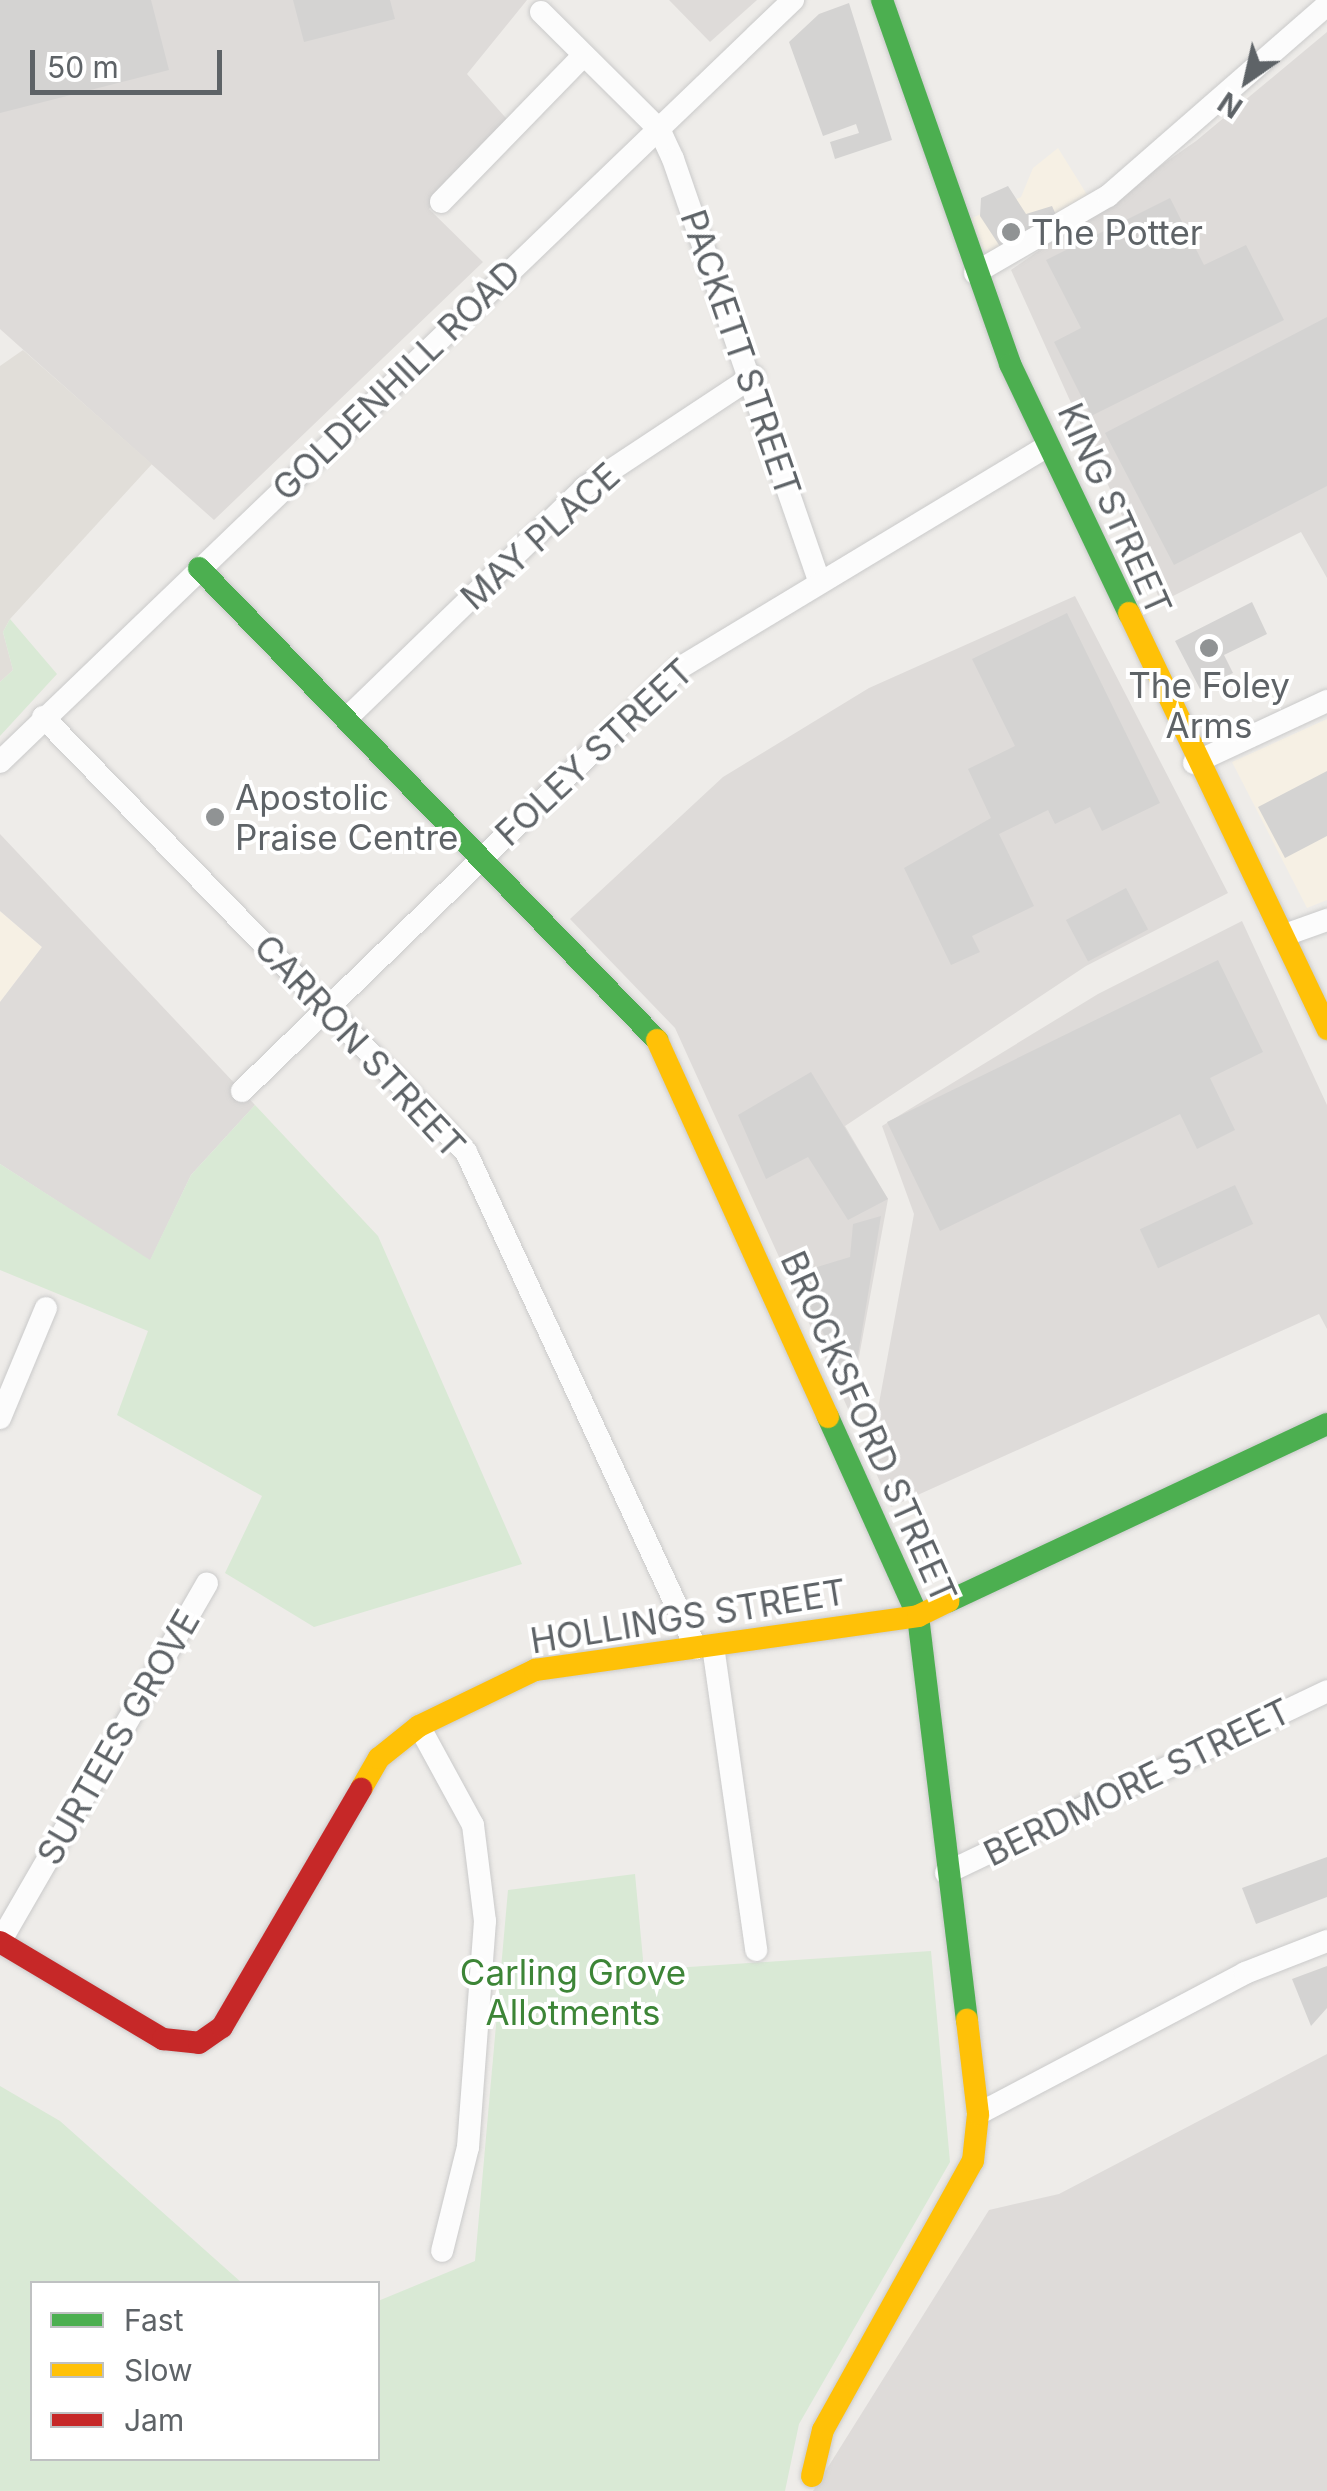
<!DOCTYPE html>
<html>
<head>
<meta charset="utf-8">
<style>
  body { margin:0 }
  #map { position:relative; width:1327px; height:2491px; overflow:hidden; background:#eeece9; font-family:Inter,sans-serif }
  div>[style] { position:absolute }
  .commercial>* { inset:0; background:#f6f0e4 }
  .industrial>* { inset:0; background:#dedbd9 }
  .education>* { inset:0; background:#e1ded9 }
  .green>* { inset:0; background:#d9e9d5 }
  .building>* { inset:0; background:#d4d3d2; transform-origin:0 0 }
  .roads { filter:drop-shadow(0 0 2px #cacaca) drop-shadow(0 0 2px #cacaca) }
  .street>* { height:22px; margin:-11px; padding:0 11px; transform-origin:11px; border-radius:11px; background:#fcfcfc }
  .fast>* { height:22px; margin:-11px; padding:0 11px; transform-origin:11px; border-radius:11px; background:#4caf50 }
  .slow>* { height:22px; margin:-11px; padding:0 11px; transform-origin:11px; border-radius:11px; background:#ffc107 }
  .jam>* { height:22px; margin:-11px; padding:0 11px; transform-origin:11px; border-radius:11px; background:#c62828 }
  .dots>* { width:28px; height:28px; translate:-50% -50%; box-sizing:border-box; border:5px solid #fff; border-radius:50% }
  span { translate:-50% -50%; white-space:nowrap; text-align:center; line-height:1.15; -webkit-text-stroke:8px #fff; paint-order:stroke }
  .poi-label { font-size:35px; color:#5e6367 }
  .left { translate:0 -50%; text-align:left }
  .street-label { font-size:35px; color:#5e6367 }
  .park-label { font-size:35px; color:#3d8537 }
  .legend { position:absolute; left:30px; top:2281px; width:350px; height:180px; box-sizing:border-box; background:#fff; border:2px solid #bfc1c2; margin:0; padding:12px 18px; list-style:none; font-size:30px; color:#5e6367 }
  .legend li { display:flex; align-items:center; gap:20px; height:50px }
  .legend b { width:50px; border:2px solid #bfc1c2 }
  .north { position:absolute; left:1197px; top:30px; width:100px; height:100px; -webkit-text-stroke:8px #fff; paint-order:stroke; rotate:214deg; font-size:28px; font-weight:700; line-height:40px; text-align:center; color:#5e6367 }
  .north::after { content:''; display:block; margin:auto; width:35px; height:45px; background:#5e6367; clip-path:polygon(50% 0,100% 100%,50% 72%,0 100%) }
  .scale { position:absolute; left:30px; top:50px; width:192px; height:45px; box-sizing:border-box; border:5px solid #5e6367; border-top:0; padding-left:12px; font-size:30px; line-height:35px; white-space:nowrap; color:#5e6367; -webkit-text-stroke:8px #fff; paint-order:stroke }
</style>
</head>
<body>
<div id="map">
  <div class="commercial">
    <i style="clip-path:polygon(1058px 148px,1091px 201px,987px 254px,965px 221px,1021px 197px,1033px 168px)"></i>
    <i style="clip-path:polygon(1327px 719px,1327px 900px,1307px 908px,1232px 762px)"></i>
    <i style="clip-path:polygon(0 911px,42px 947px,0 1002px)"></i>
  </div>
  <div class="industrial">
    <i style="clip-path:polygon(0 0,527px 0,467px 74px,512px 125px,429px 209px,483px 262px,214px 520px,0 329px)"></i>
    <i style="clip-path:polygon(669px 0,757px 0,710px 42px)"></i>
    <i style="clip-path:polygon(1327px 32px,1327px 578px,1301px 532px,1161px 602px,1011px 270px,1196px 141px)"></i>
    <i style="clip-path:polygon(1075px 596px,1228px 893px,1086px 966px,845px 1126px,888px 1199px,849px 1411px,675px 1028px,570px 919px,723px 777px,869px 688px)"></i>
    <i style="clip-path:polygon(0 834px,255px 1105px,191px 1175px,150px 1261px,0 1164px,0 1002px,42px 947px,0 911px)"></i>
    <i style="clip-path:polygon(1242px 921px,1327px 1105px,1327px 1329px,1319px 1314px,891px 1507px,869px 1457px,914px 1214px,882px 1126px,1098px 994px)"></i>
    <i style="clip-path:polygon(1327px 2054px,1327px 2491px,813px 2491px,989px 2210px,1059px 2194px)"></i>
  </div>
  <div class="education">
    <i style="clip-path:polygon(23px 350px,152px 464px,10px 619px,3px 632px,13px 670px,0 682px,0 366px)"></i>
  </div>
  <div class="green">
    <i style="clip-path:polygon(10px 619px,57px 674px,0 736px,0 682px,13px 670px,3px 632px)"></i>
    <i style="clip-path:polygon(255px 1105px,378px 1236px,522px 1564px,314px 1627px,225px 1573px,262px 1496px,117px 1415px,148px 1331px,0 1270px,0 1164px,150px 1260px,191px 1175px)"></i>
    <i style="clip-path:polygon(635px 1874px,644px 1970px,931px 1951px,950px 2162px,799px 2424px,785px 2491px,0 2491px,0 2086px,60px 2121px,242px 2283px,32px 2284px,32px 2458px,378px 2458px,378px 2301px,475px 2261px,508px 1890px)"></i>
  </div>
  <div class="building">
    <i style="clip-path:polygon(0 0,151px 0,169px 70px,0 113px)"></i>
    <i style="clip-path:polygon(293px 0,390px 0,395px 19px,304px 42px)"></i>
    <i style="clip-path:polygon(849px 3px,892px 140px,835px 159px,830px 142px,859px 133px,856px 124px,823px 136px,789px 42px,819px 14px)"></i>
    <i style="clip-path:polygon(1008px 186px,1026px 214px,1052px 206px,1057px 217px,1001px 248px,980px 216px,981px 198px)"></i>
    <i style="clip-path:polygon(1170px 198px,1204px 265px,1246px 245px,1284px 320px,1091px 416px,1054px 342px,1081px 328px,1046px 260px)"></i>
    <i style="clip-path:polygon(1327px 317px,1327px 486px,1174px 565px,1105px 433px)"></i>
    <i style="clip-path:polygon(1252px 602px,1267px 634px,1224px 655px,1233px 673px,1200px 689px,1175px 641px)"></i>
    <i style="clip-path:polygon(1067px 613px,1160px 803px,1102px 831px,1090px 807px,1055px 824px,1048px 810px,999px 834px,1034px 906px,972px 936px,980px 952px,951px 965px,904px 868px,991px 818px,968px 769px,1015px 746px,972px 659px)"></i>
    <i style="clip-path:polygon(1327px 771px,1327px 836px,1285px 858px,1258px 807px)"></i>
    <i style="left:1126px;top:888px;width:47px;height:68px;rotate:62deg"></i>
    <i style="clip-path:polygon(1218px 960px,1263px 1052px,1210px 1078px,1235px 1130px,1197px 1149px,1180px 1114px,940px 1231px,887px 1122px)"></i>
    <i style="clip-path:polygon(811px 1072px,888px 1199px,848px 1220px,808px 1157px,766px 1179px,738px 1115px)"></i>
    <i style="left:1235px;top:1185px;width:43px;height:105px;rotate:65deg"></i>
    <i style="clip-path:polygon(881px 1216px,852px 1391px,794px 1274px,850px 1257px,853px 1224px)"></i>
    <i style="clip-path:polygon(1327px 1857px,1327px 1897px,1256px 1924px,1242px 1888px)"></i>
    <i style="clip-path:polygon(1327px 1966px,1327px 2008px,1311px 2026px,1292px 1979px)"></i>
  </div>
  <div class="roads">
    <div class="street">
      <i style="left:541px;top:12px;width:166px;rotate:44.8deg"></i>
      <i style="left:659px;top:129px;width:33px;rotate:65deg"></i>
      <i style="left:673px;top:159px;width:443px;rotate:70.9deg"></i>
      <i style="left:441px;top:202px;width:205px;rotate:-45.8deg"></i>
      <i style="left:975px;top:273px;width:154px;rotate:-30.1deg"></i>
      <i style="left:1108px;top:196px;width:291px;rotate:-41.1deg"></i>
      <i style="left:43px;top:717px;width:607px;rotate:45.8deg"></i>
      <i style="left:466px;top:1152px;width:547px;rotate:65.12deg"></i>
      <i style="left:346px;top:719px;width:332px;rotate:-44.1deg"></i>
      <i style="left:584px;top:488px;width:203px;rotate:-33.5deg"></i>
      <i style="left:0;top:762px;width:1100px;rotate:-43.86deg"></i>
      <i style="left:1194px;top:763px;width:147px;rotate:-25deg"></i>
      <i style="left:1285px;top:935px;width:45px;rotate:-19.7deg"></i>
      <i style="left:242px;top:1091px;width:607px;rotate:-44.07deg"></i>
      <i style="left:678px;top:669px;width:431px;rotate:-31.1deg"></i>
      <i style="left:0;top:1418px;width:119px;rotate:-67.3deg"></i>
      <i style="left:713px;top:1646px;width:307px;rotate:81.9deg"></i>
      <i style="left:419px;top:1726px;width:113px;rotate:61.4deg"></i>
      <i style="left:473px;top:1825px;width:97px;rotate:82.9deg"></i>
      <i style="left:485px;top:1921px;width:227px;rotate:94.3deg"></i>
      <i style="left:468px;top:2147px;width:107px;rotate:104deg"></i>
      <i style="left:946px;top:1873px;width:422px;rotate:-25.5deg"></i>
      <i style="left:0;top:1942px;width:414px;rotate:-60deg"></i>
      <i style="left:978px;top:2114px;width:302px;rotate:-27.8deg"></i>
      <i style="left:1245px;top:1973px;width:88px;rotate:-21.3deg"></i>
    </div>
    <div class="fast">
      <i style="left:882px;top:0;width:386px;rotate:70.6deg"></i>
      <i style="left:1010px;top:364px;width:276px;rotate:64.5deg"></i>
      <i style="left:199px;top:568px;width:658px;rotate:45.86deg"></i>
      <i style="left:828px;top:1417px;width:218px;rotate:65.7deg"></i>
      <i style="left:918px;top:1616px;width:407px;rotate:83.1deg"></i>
      <i style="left:949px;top:1601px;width:417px;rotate:-25.1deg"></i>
    </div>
    <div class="slow">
      <i style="left:1129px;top:613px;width:461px;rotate:64.5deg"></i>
      <i style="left:657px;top:1040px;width:414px;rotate:65.6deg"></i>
      <i style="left:361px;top:1789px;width:36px;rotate:-60deg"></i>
      <i style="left:379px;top:1758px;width:51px;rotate:-38.7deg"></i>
      <i style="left:419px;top:1726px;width:129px;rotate:-25.8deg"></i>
      <i style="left:535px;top:1670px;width:387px;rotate:-8deg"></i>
      <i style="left:918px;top:1616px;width:34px;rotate:-26deg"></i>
      <i style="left:812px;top:2476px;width:47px;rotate:-76.6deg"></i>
      <i style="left:823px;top:2430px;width:308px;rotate:-60.9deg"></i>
      <i style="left:973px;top:2161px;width:47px;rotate:-83.9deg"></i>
      <i style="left:978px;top:2114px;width:95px;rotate:-96.7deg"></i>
    </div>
    <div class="jam">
      <i style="left:0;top:1942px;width:190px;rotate:30.8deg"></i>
      <i style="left:163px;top:2039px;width:36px;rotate:6deg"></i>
      <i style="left:199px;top:2043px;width:28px;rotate:-35deg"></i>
      <i style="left:222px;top:2027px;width:276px;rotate:-59.7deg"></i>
    </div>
  </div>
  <div class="dots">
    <i style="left:1011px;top:232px;background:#909394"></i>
    <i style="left:1209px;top:648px;background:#909394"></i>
    <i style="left:215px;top:817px;background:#909394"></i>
  </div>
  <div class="poi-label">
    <span class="left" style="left:1031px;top:232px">The Potter</span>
    <span style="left:1209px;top:705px">The Foley<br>Arms</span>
    <span class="left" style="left:235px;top:817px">Apostolic<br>Praise Centre</span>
  </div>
  <div class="street-label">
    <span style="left:741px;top:353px;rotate:71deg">PACKETT STREET</span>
    <span style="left:396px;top:380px;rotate:-44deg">GOLDENHILL ROAD</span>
    <span style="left:1115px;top:509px;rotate:66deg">KING STREET</span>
    <span style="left:540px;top:536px;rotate:-42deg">MAY PLACE</span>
    <span style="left:594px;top:752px;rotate:-43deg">FOLEY STREET</span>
    <span style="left:360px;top:1046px;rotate:47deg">CARRON STREET</span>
    <span style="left:869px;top:1427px;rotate:66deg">BROCKSFORD STREET</span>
    <span style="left:688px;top:1616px;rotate:-9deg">HOLLINGS STREET</span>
    <span style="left:118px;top:1737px;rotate:-60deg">SURTEES GROVE</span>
    <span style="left:1137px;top:1782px;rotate:-26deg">BERDMORE STREET</span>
  </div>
  <div class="park-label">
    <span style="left:573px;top:1992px">Carling Grove<br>Allotments</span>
  </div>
  <ul class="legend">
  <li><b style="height:12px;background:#4caf50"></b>Fast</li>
  <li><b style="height:12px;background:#ffc107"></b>Slow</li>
  <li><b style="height:12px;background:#c62828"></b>Jam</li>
  </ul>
  <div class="north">N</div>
  <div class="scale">50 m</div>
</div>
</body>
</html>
